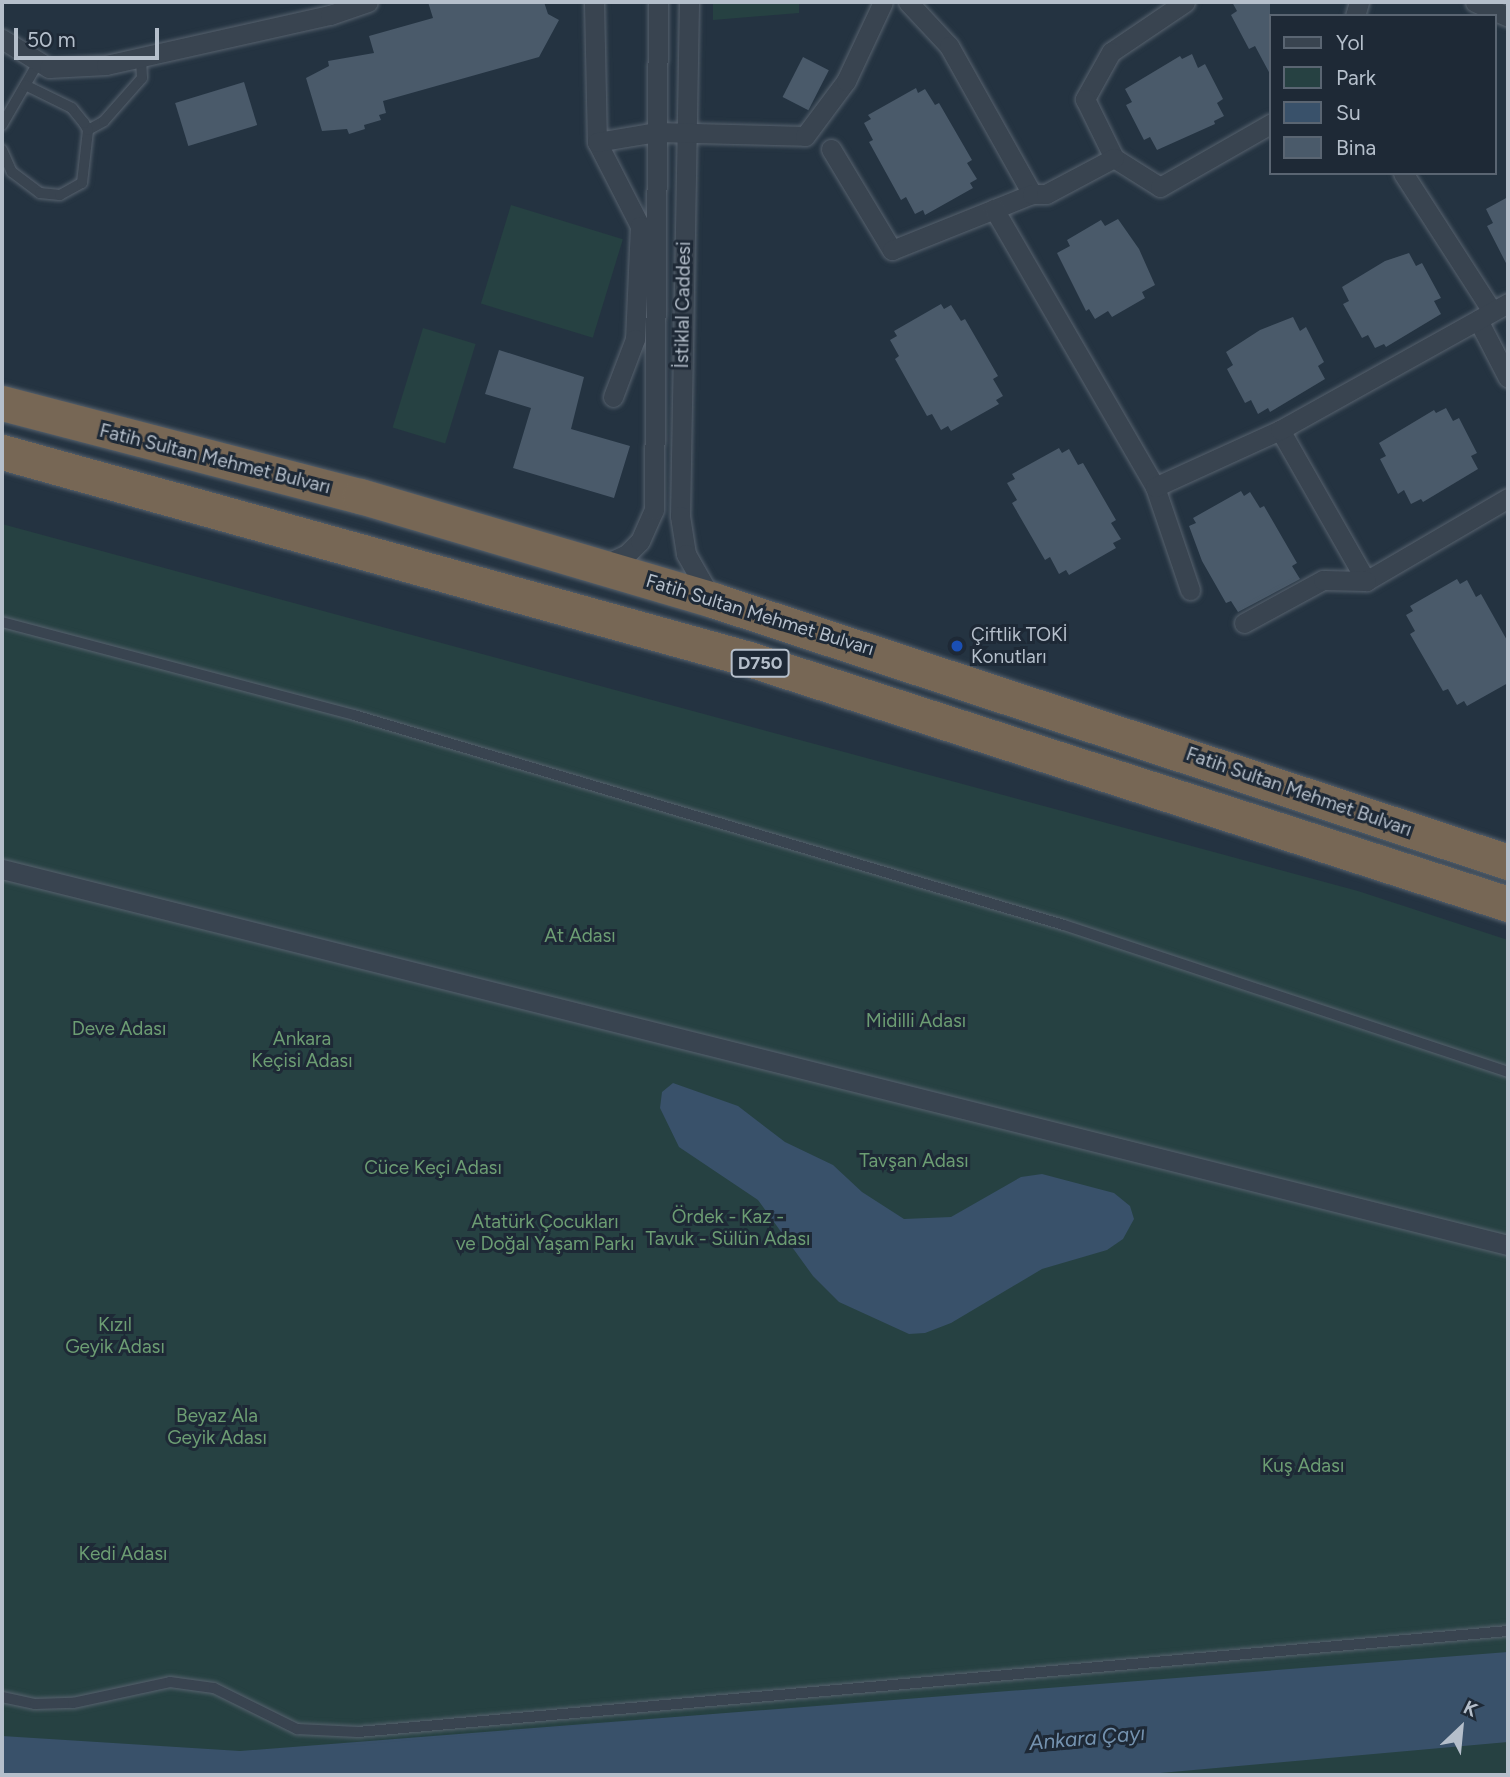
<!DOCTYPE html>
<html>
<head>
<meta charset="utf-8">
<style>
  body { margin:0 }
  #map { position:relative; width:1510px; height:1777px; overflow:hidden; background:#243341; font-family:Figtree,sans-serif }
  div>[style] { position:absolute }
  .green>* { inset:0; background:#264142; transform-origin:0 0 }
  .water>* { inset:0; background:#39516a }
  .building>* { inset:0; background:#4a5a6a; transform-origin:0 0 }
  .roads { filter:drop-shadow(0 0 2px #57626e) drop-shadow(0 0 2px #57626e) }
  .lane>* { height:10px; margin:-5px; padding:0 5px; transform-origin:5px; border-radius:5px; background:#394450 }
  .street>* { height:19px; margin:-9.5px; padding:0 9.5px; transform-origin:9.5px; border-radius:9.5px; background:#394450 }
  .highway>* { height:35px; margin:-17.5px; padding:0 17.5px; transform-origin:17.5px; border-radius:17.5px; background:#776755 }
  .dots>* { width:19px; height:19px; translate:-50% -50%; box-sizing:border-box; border:4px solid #1e2936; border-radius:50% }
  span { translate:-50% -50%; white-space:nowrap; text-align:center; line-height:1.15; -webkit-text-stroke:6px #1e2936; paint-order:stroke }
  .shield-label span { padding:2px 5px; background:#1e2936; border:2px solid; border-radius:5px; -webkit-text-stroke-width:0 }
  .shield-label { font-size:18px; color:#b5bfcb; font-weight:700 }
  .street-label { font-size:19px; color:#b5bfcb }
  .poi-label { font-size:19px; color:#b5bfcb }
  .left { translate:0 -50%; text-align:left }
  .park-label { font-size:19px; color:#6c9d73 }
  .water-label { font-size:21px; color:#7492af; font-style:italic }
  .frame { position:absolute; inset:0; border:4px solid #b5bfcb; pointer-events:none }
  .legend { position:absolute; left:1269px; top:14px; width:228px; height:161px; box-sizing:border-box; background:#1e2936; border:2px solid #5a6572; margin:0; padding:9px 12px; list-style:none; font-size:21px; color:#b5bfcb }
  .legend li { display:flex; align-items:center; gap:14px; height:35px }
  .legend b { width:35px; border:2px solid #5a6572 }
  .north { position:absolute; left:1426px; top:1693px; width:70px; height:70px; -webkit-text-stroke:5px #1e2936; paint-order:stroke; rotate:26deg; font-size:19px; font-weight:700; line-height:28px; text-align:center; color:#b5bfcb }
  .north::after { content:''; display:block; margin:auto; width:24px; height:32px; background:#b5bfcb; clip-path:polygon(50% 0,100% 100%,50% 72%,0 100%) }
  .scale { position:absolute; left:14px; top:28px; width:145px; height:32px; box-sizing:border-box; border:4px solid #b5bfcb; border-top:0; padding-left:9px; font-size:21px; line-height:24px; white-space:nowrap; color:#b5bfcb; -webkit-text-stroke:5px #1e2936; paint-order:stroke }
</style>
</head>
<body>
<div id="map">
  <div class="green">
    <i style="clip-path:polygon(713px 2px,799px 2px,799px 13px,713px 20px)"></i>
    <i style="left:511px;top:205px;width:117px;height:103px;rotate:17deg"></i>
    <i style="left:423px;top:328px;width:55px;height:104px;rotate:17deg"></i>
    <i style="clip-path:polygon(2px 524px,1358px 891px,1508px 940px,1508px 1775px,2px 1775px)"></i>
  </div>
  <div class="water">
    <i style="clip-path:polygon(673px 1083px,738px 1106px,785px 1142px,833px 1165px,862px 1192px,904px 1219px,951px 1217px,1021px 1177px,1042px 1174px,1114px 1193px,1130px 1206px,1134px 1219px,1123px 1239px,1107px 1250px,1042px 1269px,951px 1323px,925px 1333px,909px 1334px,839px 1302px,813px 1276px,758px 1200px,679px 1147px,660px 1108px,662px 1092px)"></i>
    <i style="clip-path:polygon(1508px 1652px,1508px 1742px,1138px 1775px,2px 1775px,2px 1736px,240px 1751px)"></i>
  </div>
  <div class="building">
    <i style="clip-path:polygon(428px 2px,544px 2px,548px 14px,559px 20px,539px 57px,383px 101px,386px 113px,379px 115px,381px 120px,364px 125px,365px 129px,349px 134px,347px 129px,322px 131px,306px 78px,329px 66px,328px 61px,374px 53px,369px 36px,433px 18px)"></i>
    <i style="clip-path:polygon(1232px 2px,1270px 2px,1270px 74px,1255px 46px,1249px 49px,1231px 15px,1237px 11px)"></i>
    <i style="clip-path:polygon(1192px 54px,1198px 68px,1205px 64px,1223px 99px,1217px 103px,1224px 116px,1214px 121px,1215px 124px,1157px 150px,1150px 137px,1144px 140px,1126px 105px,1132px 102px,1125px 89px,1180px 56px,1182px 59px)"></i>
    <i style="left:803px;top:57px;width:29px;height:45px;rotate:27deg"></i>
    <i style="left:244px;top:82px;width:45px;height:72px;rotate:73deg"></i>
    <i style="clip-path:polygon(916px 88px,918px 93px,925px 89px,935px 105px,939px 103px,972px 160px,967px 163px,977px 179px,970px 183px,973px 188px,925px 215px,923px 210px,915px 214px,906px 197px,901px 200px,869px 142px,873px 140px,864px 123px,871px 119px,868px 115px)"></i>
    <i style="clip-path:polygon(1508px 197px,1508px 267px,1487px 226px,1493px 223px,1486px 209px)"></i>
    <i style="clip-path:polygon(1118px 219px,1139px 249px,1155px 285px,1142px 292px,1145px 298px,1112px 317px,1108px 311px,1095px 319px,1089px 309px,1086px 311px,1057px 253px,1070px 246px,1067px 240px,1101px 220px,1105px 226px)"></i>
    <i style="clip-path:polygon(1409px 253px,1416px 266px,1422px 263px,1441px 298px,1434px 301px,1441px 314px,1386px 347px,1384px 344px,1375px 348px,1368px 335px,1362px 338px,1343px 304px,1349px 301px,1342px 287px,1385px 261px)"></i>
    <i style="clip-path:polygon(941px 304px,944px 309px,951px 305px,961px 321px,965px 319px,998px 376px,993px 379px,1003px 396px,996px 400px,999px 404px,951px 431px,948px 426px,941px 430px,932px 414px,927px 416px,895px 359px,899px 356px,890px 340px,897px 336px,894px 331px)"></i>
    <i style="clip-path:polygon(1293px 317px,1300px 331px,1306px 327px,1324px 362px,1318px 366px,1325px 379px,1270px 412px,1268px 408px,1258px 414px,1251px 400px,1245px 403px,1227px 369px,1233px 365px,1226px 352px,1260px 330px)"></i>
    <i style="clip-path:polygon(499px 350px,584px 377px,571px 429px,630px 446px,614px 498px,513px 468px,531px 408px,485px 394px)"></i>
    <i style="clip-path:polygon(1446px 408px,1453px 421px,1459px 418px,1477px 453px,1471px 456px,1478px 469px,1423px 502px,1421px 499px,1411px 504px,1404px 490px,1398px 494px,1380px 459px,1386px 456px,1379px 443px,1434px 410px,1436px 413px)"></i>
    <i style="clip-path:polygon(1059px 448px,1062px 453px,1069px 449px,1078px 465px,1083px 463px,1116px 520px,1111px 523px,1121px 539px,1113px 543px,1116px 548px,1069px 575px,1066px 570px,1059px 574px,1050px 557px,1045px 560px,1012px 503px,1017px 500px,1007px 483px,1015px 479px,1012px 474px)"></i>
    <i style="clip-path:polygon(1241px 491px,1244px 496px,1250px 492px,1260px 508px,1264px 506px,1297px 563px,1292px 566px,1300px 579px,1238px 612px,1231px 601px,1226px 603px,1202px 561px,1189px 526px,1196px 523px,1193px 518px)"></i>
    <i style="clip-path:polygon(1457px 579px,1460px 584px,1467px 580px,1476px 597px,1481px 594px,1508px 642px,1508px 683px,1467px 706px,1464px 701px,1457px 705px,1448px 689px,1443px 691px,1410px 634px,1415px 631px,1406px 615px,1413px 611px,1410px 606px)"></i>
  </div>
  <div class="roads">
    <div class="lane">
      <i style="left:2px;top:125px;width:72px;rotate:-59.9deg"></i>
      <i style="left:88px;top:130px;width:18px;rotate:-29deg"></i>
      <i style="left:104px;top:121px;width:57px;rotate:-48.5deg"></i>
      <i style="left:142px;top:78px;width:18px;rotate:-93deg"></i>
      <i style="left:2px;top:150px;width:24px;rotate:66deg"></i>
      <i style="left:12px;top:172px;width:35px;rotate:37deg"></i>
      <i style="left:40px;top:193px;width:20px;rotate:6deg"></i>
      <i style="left:60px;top:195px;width:25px;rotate:-29deg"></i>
      <i style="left:82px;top:183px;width:53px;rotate:-83.5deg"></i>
      <i style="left:88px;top:130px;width:8px;rotate:-120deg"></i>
      <i style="left:84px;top:123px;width:19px;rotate:-129deg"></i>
      <i style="left:72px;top:108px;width:52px;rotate:-153.9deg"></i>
      <i style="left:2px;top:622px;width:364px;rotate:14.8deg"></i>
      <i style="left:354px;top:715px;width:740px;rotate:16.48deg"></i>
      <i style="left:1064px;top:925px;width:468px;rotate:18.3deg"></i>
      <i style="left:2px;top:1697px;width:34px;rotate:12deg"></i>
      <i style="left:35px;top:1704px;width:38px;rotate:-2deg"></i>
      <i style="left:73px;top:1703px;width:99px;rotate:-12.2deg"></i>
      <i style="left:170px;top:1682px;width:44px;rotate:7.8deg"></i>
      <i style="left:214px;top:1688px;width:93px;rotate:26.3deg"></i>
      <i style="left:297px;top:1729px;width:61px;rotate:2.8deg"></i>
      <i style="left:358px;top:1732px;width:1154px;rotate:-5.02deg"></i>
    </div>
    <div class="street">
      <i style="left:594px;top:2px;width:140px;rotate:88.8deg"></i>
      <i style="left:597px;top:142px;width:94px;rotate:62.9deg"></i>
      <i style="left:640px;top:226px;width:113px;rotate:92.5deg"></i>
      <i style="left:635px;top:339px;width:62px;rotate:110.8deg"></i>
      <i style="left:689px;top:2px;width:514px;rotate:91deg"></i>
      <i style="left:680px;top:516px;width:38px;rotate:81deg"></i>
      <i style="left:686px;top:554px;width:48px;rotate:60.3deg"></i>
      <i style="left:908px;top:2px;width:60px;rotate:47deg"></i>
      <i style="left:949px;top:46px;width:170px;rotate:60.7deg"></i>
      <i style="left:1185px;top:2px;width:89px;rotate:146deg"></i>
      <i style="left:1111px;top:52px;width:54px;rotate:119deg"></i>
      <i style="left:1085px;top:99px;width:66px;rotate:63.8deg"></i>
      <i style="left:1114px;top:158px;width:54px;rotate:32.2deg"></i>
      <i style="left:1160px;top:187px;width:127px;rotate:-29.8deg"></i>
      <i style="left:1475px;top:2px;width:36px;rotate:24deg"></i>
      <i style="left:1355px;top:16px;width:15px;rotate:-74deg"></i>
      <i style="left:2px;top:39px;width:55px;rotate:31.7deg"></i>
      <i style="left:49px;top:68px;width:57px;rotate:-3deg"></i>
      <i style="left:106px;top:65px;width:230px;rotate:-12.6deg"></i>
      <i style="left:330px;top:15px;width:40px;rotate:-18.9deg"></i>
      <i style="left:597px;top:142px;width:61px;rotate:-9.5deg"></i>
      <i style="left:657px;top:132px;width:148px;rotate:1.5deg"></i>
      <i style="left:805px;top:136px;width:69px;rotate:-53.3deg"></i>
      <i style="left:846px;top:81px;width:87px;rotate:-64.9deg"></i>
      <i style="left:831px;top:149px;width:118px;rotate:58.9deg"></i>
      <i style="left:892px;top:250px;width:151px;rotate:-21.8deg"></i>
      <i style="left:1032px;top:194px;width:14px"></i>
      <i style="left:1046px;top:194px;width:77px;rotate:-27.9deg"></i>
      <i style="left:1403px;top:173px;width:164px;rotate:57.2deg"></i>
      <i style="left:994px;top:209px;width:321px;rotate:59.9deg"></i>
      <i style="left:1155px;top:487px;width:109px;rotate:71.2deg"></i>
      <i style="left:1478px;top:320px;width:65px;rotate:62.7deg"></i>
      <i style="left:1280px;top:430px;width:174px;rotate:60.3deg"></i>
      <i style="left:1366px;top:581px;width:164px;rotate:-30.3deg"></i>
      <i style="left:1155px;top:487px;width:137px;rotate:-24.5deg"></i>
      <i style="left:1280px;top:430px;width:261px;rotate:-29.1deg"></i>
      <i style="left:601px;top:566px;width:29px;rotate:-25deg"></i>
      <i style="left:627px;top:554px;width:18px;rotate:-45deg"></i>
      <i style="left:640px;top:541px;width:34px;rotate:-66deg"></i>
      <i style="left:654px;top:510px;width:508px;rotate:-89.55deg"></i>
      <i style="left:1244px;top:623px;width:90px;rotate:-28.6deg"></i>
      <i style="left:1323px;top:580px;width:43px;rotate:1.3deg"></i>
      <i style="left:2px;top:869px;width:1552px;rotate:14.02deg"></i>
    </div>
    <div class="highway">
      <i style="left:2px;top:403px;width:370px;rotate:14.6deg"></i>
      <i style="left:360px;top:496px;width:368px;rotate:16.4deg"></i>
      <i style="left:713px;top:600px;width:837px;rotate:18.24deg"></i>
      <i style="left:2px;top:452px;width:775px;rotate:15.49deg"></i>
      <i style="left:749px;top:659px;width:798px;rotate:17.89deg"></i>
    </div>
  </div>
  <div class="dots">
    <i style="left:957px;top:646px;background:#1a4fb4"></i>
  </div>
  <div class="shield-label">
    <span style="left:760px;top:663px">D750</span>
  </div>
  <div class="street-label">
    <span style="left:683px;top:305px;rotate:-89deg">İstiklal Caddesi</span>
    <span style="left:215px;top:459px;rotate:14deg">Fatih Sultan Mehmet Bulvarı</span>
    <span style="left:760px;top:615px;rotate:17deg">Fatih Sultan Mehmet Bulvarı</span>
    <span style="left:1299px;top:792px;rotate:19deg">Fatih Sultan Mehmet Bulvarı</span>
  </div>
  <div class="poi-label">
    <span class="left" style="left:971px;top:646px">Çiftlik TOKİ<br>Konutları</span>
  </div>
  <div class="park-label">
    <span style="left:580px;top:936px">At Adası</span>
    <span style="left:916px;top:1021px">Midilli Adası</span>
    <span style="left:119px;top:1029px">Deve Adası</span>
    <span style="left:302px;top:1050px">Ankara<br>Keçisi Adası</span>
    <span style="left:914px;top:1161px">Tavşan Adası</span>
    <span style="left:433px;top:1168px">Cüce Keçi Adası</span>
    <span style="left:728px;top:1228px">Ördek - Kaz -<br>Tavuk - Sülün Adası</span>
    <span style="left:545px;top:1233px">Atatürk Çocukları<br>ve Doğal Yaşam Parkı</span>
    <span style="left:115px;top:1336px">Kızıl<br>Geyik Adası</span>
    <span style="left:217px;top:1427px">Beyaz Ala<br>Geyik Adası</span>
    <span style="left:1303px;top:1466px">Kuş Adası</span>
    <span style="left:123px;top:1554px">Kedi Adası</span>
  </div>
  <div class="water-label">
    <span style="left:1087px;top:1738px;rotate:-5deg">Ankara Çayı</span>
  </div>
  <div class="frame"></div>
  <ul class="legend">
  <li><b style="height:9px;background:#394450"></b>Yol</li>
  <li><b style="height:19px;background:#264142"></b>Park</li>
  <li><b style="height:19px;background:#39516a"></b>Su</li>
  <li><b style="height:19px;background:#4a5a6a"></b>Bina</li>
  </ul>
  <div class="north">K</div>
  <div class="scale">50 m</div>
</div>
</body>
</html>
